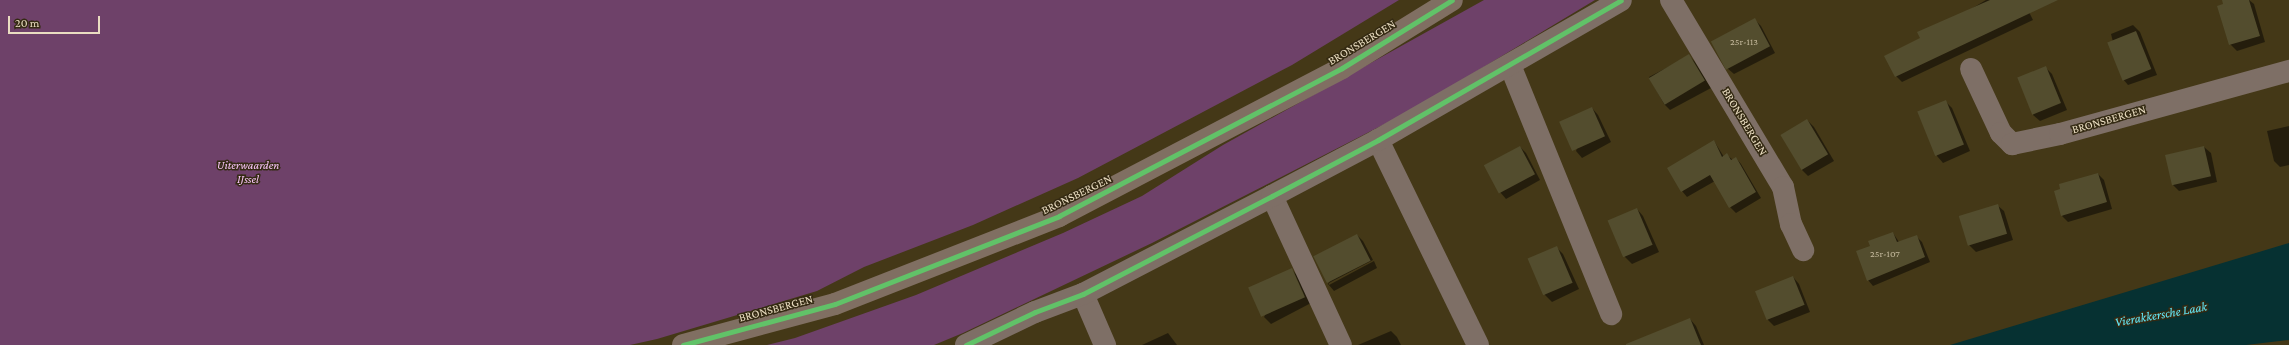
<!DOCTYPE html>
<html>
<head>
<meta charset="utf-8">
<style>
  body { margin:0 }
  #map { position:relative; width:2289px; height:345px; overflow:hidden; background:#443817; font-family:"Crimson Pro",serif }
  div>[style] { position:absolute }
  .green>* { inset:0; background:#6e4169 }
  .water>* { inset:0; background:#063132 }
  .shadow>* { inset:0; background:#0007 }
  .building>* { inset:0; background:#534d2e; transform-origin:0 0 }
  .street>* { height:22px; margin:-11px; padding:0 11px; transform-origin:11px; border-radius:11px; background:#7e6f66 }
  .secondary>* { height:22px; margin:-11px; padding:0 11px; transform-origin:11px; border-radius:11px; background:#806f62 }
  .cycleway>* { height:5px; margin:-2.5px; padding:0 2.5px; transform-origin:2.5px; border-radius:2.5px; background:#61c268 }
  span { translate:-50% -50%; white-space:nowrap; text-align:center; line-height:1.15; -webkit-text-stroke:3px #342a13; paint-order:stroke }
  .number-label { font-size:10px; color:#c4b99c }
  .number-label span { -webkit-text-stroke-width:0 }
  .street-label { font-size:12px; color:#eaddc1 }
  .park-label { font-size:12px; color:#fbc6fb; font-style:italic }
  .water-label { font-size:13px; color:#62edfe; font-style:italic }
  .scale { position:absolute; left:8px; top:16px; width:92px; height:18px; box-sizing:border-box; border:2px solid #eaddc1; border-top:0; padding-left:5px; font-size:12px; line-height:14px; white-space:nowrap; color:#eaddc1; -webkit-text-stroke:3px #342a13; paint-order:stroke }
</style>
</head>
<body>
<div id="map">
  <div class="green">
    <i style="clip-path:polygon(0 0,1399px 0,1292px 65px,1078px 178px,973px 225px,864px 267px,817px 291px,657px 339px,630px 345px,0 345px)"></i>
    <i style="clip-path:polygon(1484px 0,1595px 0,1414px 109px,1152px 243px,963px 333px,934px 345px,767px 345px,795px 338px,916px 295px,1063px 233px,1142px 196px,1223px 145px)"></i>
  </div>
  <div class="water">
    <i style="clip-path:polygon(2289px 243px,2289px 340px,2246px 345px,1950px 345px)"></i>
  </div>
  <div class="shadow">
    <i style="clip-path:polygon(1986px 0,2023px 0,2033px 20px,1902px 82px,1896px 76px,1921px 39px)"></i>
    <i style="clip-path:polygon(2240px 0,2249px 0,2254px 4px,2265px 42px,2237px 51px,2230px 44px)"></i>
    <i style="clip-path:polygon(1754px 19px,1761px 26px,1775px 53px,1734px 74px,1727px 68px)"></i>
    <i style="clip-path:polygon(2133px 25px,2140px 32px,2157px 75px,2128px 85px,2122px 78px,2111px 34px)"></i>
    <i style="clip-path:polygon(1689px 56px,1695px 62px,1711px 88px,1670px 110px,1664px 104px,1649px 77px)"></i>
    <i style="clip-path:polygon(2045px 67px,2052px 74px,2067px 110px,2040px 121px,2033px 115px)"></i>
    <i style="clip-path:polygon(1945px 101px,1952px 108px,1970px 151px,1943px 163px,1937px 156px)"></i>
    <i style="clip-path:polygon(1592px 108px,1598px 115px,1611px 142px,1582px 158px,1576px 151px)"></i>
    <i style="clip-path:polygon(1807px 120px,1814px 127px,1834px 161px,1808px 176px,1802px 170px)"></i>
    <i style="clip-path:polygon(2289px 126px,2289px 165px,2280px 167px,2274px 161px,2267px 131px)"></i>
    <i style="clip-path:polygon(1714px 141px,1724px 157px,1727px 155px,1733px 160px,1736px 158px,1741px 164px,1761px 198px,1736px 213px,1730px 207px,1715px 181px,1687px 197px,1682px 191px)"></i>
    <i style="clip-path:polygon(1520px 147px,1526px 153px,1540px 180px,1506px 199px,1500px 192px)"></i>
    <i style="clip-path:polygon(2204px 147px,2211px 153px,2217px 182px,2179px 191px,2173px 185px)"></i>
    <i style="clip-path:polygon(2098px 174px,2104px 180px,2112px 209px,2068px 222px,2062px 216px)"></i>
    <i style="clip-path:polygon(1997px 205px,2004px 211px,2013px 240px,1976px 252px,1969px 245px)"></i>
    <i style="clip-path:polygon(1637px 209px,1643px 216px,1659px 252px,1632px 264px,1625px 257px)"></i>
    <i style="clip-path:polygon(1893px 233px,1899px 242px,1916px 236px,1922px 242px,1930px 262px,1873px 286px,1868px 280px,1872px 247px)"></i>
    <i style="clip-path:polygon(1357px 235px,1363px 241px,1373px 260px,1329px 283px,1329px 285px,1374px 261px,1377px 268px,1334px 291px,1328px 284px)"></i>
    <i style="clip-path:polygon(1556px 247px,1563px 254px,1579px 289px,1552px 302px,1545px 295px)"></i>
    <i style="clip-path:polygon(1291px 269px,1298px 276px,1311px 303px,1271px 324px,1264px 317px)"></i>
    <i style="clip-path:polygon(1793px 277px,1799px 284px,1810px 312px,1774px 326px,1768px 320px,1756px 292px)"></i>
    <i style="clip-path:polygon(1690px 319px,1696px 326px,1704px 345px,1658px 345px)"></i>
    <i style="clip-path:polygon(1391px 331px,1397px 337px,1401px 345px,1358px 345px)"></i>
    <i style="clip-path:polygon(1168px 333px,1177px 345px,1142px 345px)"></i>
  </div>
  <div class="building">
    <i style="clip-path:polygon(1990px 0,2058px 0,1895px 77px,1884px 56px,1920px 38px,1917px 32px)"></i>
    <i style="clip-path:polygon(2222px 0,2249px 0,2260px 36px,2229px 45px,2217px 6px,2223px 4px)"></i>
    <i style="left:1755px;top:18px;width:32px;height:50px;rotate:62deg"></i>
    <i style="left:2136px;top:31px;width:41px;height:31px;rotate:68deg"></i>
    <i style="left:1689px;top:54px;width:31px;height:47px;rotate:59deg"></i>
    <i style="left:2046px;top:66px;width:40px;height:31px;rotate:68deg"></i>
    <i style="left:1946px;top:100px;width:48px;height:31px;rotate:68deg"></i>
    <i style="left:1592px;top:107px;width:32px;height:36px;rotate:66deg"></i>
    <i style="left:1807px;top:119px;width:41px;height:31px;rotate:59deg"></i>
    <i style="clip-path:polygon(1714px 140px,1722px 157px,1727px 153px,1731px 160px,1736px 157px,1756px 192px,1729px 208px,1710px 175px,1681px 192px,1667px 168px)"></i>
    <i style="left:1520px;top:146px;width:32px;height:41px;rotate:62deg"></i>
    <i style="left:2204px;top:146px;width:31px;height:40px;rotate:77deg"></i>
    <i style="clip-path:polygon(2098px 173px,2107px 202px,2061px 216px,2054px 191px,2060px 189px,2059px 184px)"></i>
    <i style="left:1998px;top:204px;width:31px;height:41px;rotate:73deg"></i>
    <i style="left:1637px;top:208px;width:40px;height:32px;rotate:67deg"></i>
    <i style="clip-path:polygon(1893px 232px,1897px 242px,1917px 235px,1925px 257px,1867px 281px,1856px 251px,1870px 246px,1868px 241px)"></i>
    <i style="left:1357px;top:234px;width:30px;height:49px;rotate:63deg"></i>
    <i style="left:1557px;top:246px;width:40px;height:32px;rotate:67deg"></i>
    <i style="left:1292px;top:268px;width:32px;height:48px;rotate:66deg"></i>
    <i style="left:1793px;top:276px;width:31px;height:41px;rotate:68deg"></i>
    <i style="clip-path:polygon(1690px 318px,1701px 345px,1626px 345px,1626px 344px)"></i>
  </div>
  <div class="street">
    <i style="left:1671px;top:0;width:218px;rotate:59.1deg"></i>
    <i style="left:1783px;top:187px;width:38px;rotate:78deg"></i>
    <i style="left:1791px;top:224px;width:29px;rotate:65deg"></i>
    <i style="left:1510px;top:65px;width:269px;rotate:67.9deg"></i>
    <i style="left:1971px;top:69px;width:71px;rotate:64.9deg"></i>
    <i style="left:2001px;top:133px;width:16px;rotate:45deg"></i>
    <i style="left:2012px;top:144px;width:49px;rotate:-11.8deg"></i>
    <i style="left:2060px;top:134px;width:238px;rotate:-15.4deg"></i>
    <i style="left:1378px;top:140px;width:228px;rotate:64deg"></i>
    <i style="left:1272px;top:196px;width:164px;rotate:65.2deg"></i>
    <i style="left:1083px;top:294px;width:56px;rotate:66.7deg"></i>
    <i style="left:966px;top:345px;width:76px;rotate:-25.6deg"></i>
    <i style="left:1035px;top:312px;width:51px;rotate:-20.6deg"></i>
    <i style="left:1083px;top:294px;width:213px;rotate:-27.4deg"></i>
    <i style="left:1272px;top:196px;width:120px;rotate:-27.8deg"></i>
    <i style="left:1378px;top:140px;width:280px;rotate:-29.9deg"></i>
  </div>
  <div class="secondary">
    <i style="left:683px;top:345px;width:157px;rotate:-15.1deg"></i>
    <i style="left:835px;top:304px;width:241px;rotate:-21.4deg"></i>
    <i style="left:1059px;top:216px;width:319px;rotate:-27.6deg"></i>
    <i style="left:1342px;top:68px;width:129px;rotate:-31.7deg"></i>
  </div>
  <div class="cycleway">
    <i style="left:683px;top:345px;width:157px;rotate:-15.1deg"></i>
    <i style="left:835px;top:304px;width:241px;rotate:-21.4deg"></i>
    <i style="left:1059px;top:216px;width:319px;rotate:-27.6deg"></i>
    <i style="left:1342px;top:68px;width:129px;rotate:-31.7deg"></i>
    <i style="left:966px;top:345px;width:76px;rotate:-25.6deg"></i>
    <i style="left:1035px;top:312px;width:51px;rotate:-20.6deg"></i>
    <i style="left:1083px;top:294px;width:213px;rotate:-27.4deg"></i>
    <i style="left:1272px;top:196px;width:120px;rotate:-27.8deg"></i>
    <i style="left:1378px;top:140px;width:280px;rotate:-29.9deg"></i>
  </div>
  <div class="number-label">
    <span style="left:1744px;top:42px">25r-113</span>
    <span style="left:1885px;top:254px">25r-107</span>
  </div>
  <div class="street-label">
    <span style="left:1362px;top:43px;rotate:-31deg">BRONSBERGEN</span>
    <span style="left:2109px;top:120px;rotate:-16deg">BRONSBERGEN</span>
    <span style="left:1744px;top:122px;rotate:59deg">BRONSBERGEN</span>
    <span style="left:1077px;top:195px;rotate:-26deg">BRONSBERGEN</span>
    <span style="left:776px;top:309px;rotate:-15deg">BRONSBERGEN</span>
  </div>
  <div class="park-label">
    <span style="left:248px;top:173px">Uiterwaarden<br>IJssel</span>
  </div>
  <div class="water-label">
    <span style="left:2161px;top:315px;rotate:-10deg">Vierakkersche Laak</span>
  </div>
  <div class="scale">20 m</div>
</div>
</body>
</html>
